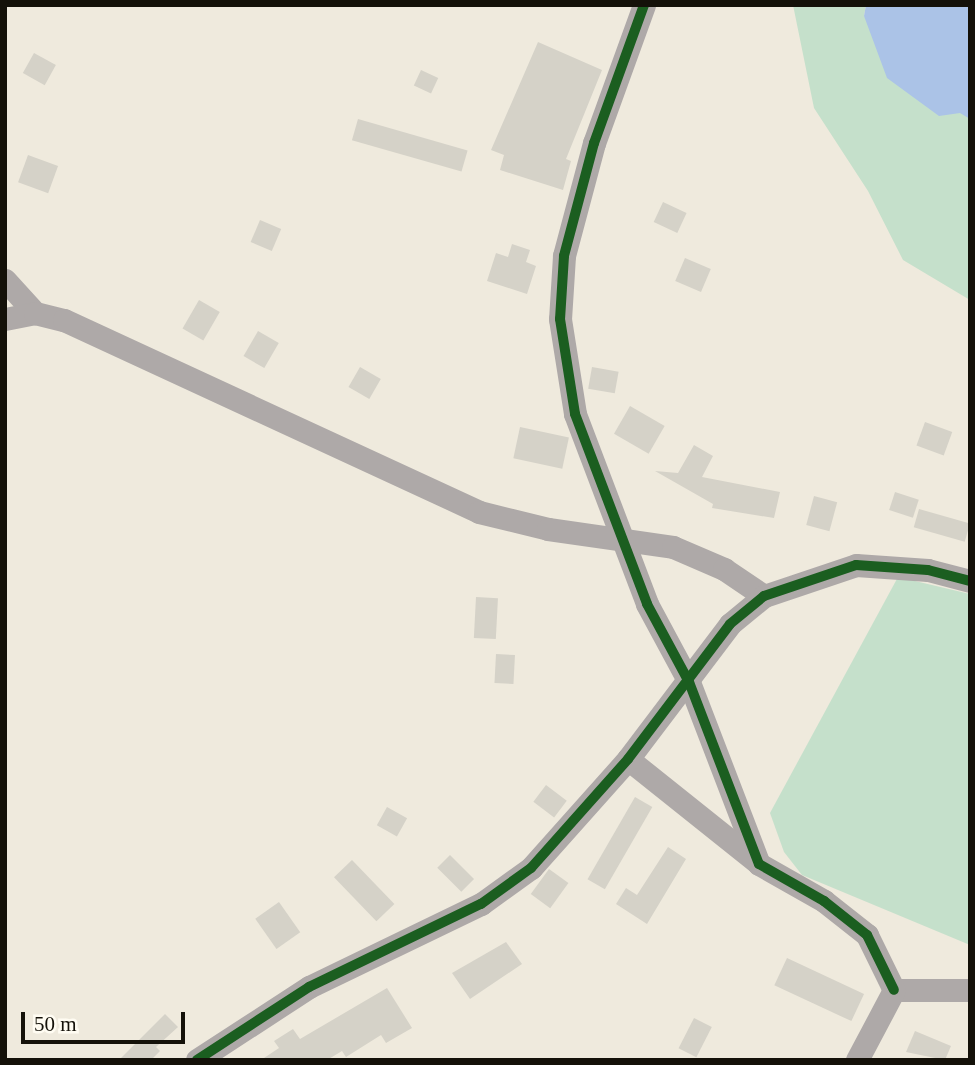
<!DOCTYPE html>
<html>
<head>
<meta charset="utf-8">
<style>
  body { margin:0 }
  #map { position:relative; width:975px; height:1065px; overflow:hidden; background:#efeadd; font-family:Georgia,serif }
  div>[style] { position:absolute }
  .green>* { inset:0; background:#c5e0cb }
  .water>* { inset:0; background:#abc3e7 }
  .building>* { inset:0; background:#d5d2c8; transform-origin:0 0 }
  .minor>* { height:23px; margin:-11.5px; padding:0 11.5px; transform-origin:11.5px; border-radius:11.5px; background:#aea9a8 }
  .cycleway>* { height:10px; margin:-5px; padding:0 5px; transform-origin:5px; border-radius:5px; background:#1b5e20 }
  span { translate:-50% -50%; white-space:nowrap; text-align:center; line-height:1.15; -webkit-text-stroke:7px #fffcf2; paint-order:stroke }
  .frame { position:absolute; inset:0; border:7px solid #141109; pointer-events:none }
  .scale { position:absolute; left:21px; top:1012px; width:164px; height:32px; box-sizing:border-box; border:4px solid #141109; border-top:0; padding-left:9px; font-size:21px; line-height:24px; white-space:nowrap; color:#141109; -webkit-text-stroke:5px #fffcf2; paint-order:stroke }
</style>
</head>
<body>
<div id="map">
  <div class="green">
    <i style="clip-path:polygon(793px 5px,866px 5px,864px 16px,970px 119px,970px 300px,903px 260px,868px 191px,814px 108px)"></i>
    <i style="clip-path:polygon(898px 577px,970px 594px,970px 945px,802px 875px,784px 852px,770px 813px)"></i>
  </div>
  <div class="water">
    <i style="clip-path:polygon(866px 5px,970px 5px,970px 119px,960px 113px,939px 116px,887px 78px,864px 16px)"></i>
  </div>
  <div class="building">
    <i style="clip-path:polygon(538px 42px,602px 70px,566px 159px,571px 161px,563px 190px,500px 170px,504px 155px,491px 150px)"></i>
    <i style="left:34px;top:53px;width:25px;height:23px;rotate:29deg"></i>
    <i style="left:421px;top:70px;width:19px;height:17px;rotate:25deg"></i>
    <i style="left:358px;top:119px;width:114px;height:22px;rotate:16deg"></i>
    <i style="left:28px;top:155px;width:32px;height:29px;rotate:20deg"></i>
    <i style="left:663px;top:202px;width:26px;height:22px;rotate:25deg"></i>
    <i style="left:260px;top:220px;width:23px;height:24px;rotate:23deg"></i>
    <i style="clip-path:polygon(512px 244px,530px 250px,526px 262px,536px 266px,527px 294px,487px 281px,496px 253px,508px 257px)"></i>
    <i style="left:685px;top:258px;width:28px;height:25px;rotate:23deg"></i>
    <i style="left:199px;top:300px;width:24px;height:33px;rotate:30deg"></i>
    <i style="left:258px;top:331px;width:24px;height:29px;rotate:30deg"></i>
    <i style="left:360px;top:367px;width:24px;height:23px;rotate:30deg"></i>
    <i style="left:592px;top:367px;width:27px;height:22px;rotate:10deg"></i>
    <i style="left:630px;top:406px;width:40px;height:32px;rotate:30deg"></i>
    <i style="left:925px;top:422px;width:29px;height:25px;rotate:20deg"></i>
    <i style="left:520px;top:427px;width:50px;height:32px;rotate:12deg"></i>
    <i style="clip-path:polygon(694px 445px,713px 456px,702px 477px,780px 492px,774px 518px,712px 508px,713px 504px,655px 471px,678px 473px)"></i>
    <i style="left:895px;top:492px;width:25px;height:19px;rotate:18deg"></i>
    <i style="left:814px;top:496px;width:24px;height:30px;rotate:15deg"></i>
    <i style="left:919px;top:509px;width:53px;height:19px;rotate:16deg"></i>
    <i style="left:476px;top:597px;width:22px;height:41px;rotate:3deg"></i>
    <i style="left:496px;top:654px;width:19px;height:29px;rotate:3deg"></i>
    <i style="left:546px;top:785px;width:26px;height:21px;rotate:37deg"></i>
    <i style="left:635px;top:797px;width:20px;height:95px;rotate:30deg"></i>
    <i style="left:387px;top:807px;width:23px;height:21px;rotate:29deg"></i>
    <i style="clip-path:polygon(668px 847px,686px 859px,647px 924px,616px 904px,626px 888px,637px 895px)"></i>
    <i style="left:450px;top:855px;width:34px;height:18px;rotate:45deg"></i>
    <i style="left:352px;top:860px;width:61px;height:25px;rotate:46deg"></i>
    <i style="left:549px;top:869px;width:24px;height:31px;rotate:36deg"></i>
    <i style="left:279px;top:902px;width:37px;height:29px;rotate:55deg"></i>
    <i style="clip-path:polygon(506px 942px,522px 964px,470px 999px,452px 973px)"></i>
    <i style="left:787px;top:958px;width:85px;height:30px;rotate:25deg"></i>
    <i style="clip-path:polygon(387px 988px,412px 1028px,386px 1043px,381px 1035px,346px 1057px,342px 1051px,327px 1060px,261px 1060px,279px 1048px,274px 1041px,293px 1029px,300px 1039px)"></i>
    <i style="clip-path:polygon(165px 1014px,178px 1027px,156px 1047px,160px 1051px,151px 1060px,119px 1060px)"></i>
    <i style="left:694px;top:1018px;width:20px;height:34px;rotate:27deg"></i>
    <i style="clip-path:polygon(915px 1031px,951px 1046px,945px 1060px,906px 1052px)"></i>
  </div>
  <div class="minor">
    <i style="left:644px;top:5px;width:147px;rotate:109.9deg"></i>
    <i style="left:594px;top:143px;width:117px;rotate:104.9deg"></i>
    <i style="left:564px;top:256px;width:63px;rotate:93.6deg"></i>
    <i style="left:560px;top:319px;width:96px;rotate:81deg"></i>
    <i style="left:575px;top:414px;width:203px;rotate:69.2deg"></i>
    <i style="left:647px;top:604px;width:89px;rotate:61.7deg"></i>
    <i style="left:689px;top:682px;width:195px;rotate:69deg"></i>
    <i style="left:759px;top:864px;width:75px;rotate:29.6deg"></i>
    <i style="left:824px;top:901px;width:55px;rotate:38.3deg"></i>
    <i style="left:867px;top:935px;width:61px;rotate:63.9deg"></i>
    <i style="left:5px;top:280px;width:45px;rotate:47.7deg"></i>
    <i style="left:5px;top:319px;width:31px;rotate:-11deg"></i>
    <i style="left:35px;top:313px;width:30px;rotate:14deg"></i>
    <i style="left:64px;top:320px;width:457px;rotate:24.8deg"></i>
    <i style="left:479px;top:512px;width:71px;rotate:13.8deg"></i>
    <i style="left:548px;top:529px;width:126px;rotate:8.2deg"></i>
    <i style="left:673px;top:547px;width:56px;rotate:23.3deg"></i>
    <i style="left:724px;top:569px;width:48px;rotate:34deg"></i>
    <i style="left:628px;top:759px;width:165px;rotate:38.6deg"></i>
    <i style="left:894px;top:990px;width:76px"></i>
    <i style="left:197px;top:1060px;width:134px;rotate:-33.1deg"></i>
    <i style="left:309px;top:987px;width:191px;rotate:-25.8deg"></i>
    <i style="left:481px;top:904px;width:62px;rotate:-35.8deg"></i>
    <i style="left:531px;top:868px;width:146px;rotate:-48.3deg"></i>
    <i style="left:628px;top:759px;width:169px;rotate:-52.9deg"></i>
    <i style="left:730px;top:624px;width:44px;rotate:-39.5deg"></i>
    <i style="left:764px;top:596px;width:97px;rotate:-18.6deg"></i>
    <i style="left:856px;top:565px;width:72px;rotate:4deg"></i>
    <i style="left:928px;top:570px;width:43px;rotate:14.7deg"></i>
    <i style="left:857px;top:1060px;width:79px;rotate:-62.1deg"></i>
  </div>
  <div class="cycleway">
    <i style="left:644px;top:5px;width:147px;rotate:109.9deg"></i>
    <i style="left:594px;top:143px;width:117px;rotate:104.9deg"></i>
    <i style="left:564px;top:256px;width:63px;rotate:93.6deg"></i>
    <i style="left:560px;top:319px;width:96px;rotate:81deg"></i>
    <i style="left:575px;top:414px;width:203px;rotate:69.2deg"></i>
    <i style="left:647px;top:604px;width:89px;rotate:61.7deg"></i>
    <i style="left:689px;top:682px;width:195px;rotate:69deg"></i>
    <i style="left:759px;top:864px;width:75px;rotate:29.6deg"></i>
    <i style="left:824px;top:901px;width:55px;rotate:38.3deg"></i>
    <i style="left:867px;top:935px;width:61px;rotate:63.9deg"></i>
    <i style="left:197px;top:1060px;width:134px;rotate:-33.1deg"></i>
    <i style="left:309px;top:987px;width:191px;rotate:-25.8deg"></i>
    <i style="left:481px;top:904px;width:62px;rotate:-35.8deg"></i>
    <i style="left:531px;top:868px;width:146px;rotate:-48.3deg"></i>
    <i style="left:628px;top:759px;width:169px;rotate:-52.9deg"></i>
    <i style="left:730px;top:624px;width:44px;rotate:-39.5deg"></i>
    <i style="left:764px;top:596px;width:97px;rotate:-18.6deg"></i>
    <i style="left:856px;top:565px;width:72px;rotate:4deg"></i>
    <i style="left:928px;top:570px;width:43px;rotate:14.7deg"></i>
  </div>
  <div class="frame"></div>
  <div class="scale">50 m</div>
</div>
</body>
</html>
